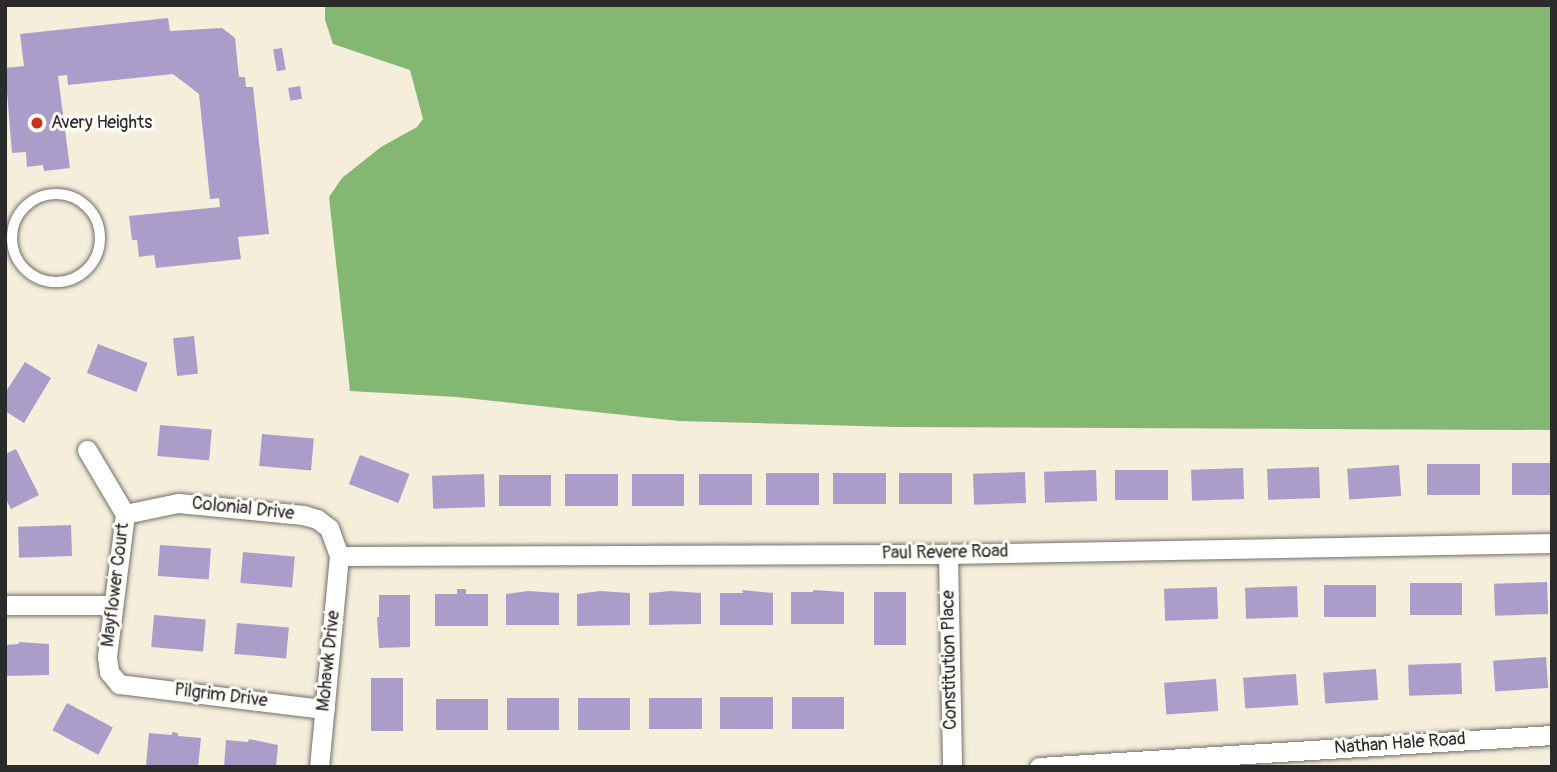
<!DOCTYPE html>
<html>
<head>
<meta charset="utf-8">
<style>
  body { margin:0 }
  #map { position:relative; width:1557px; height:772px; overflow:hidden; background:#f5eedb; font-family:Pangolin,sans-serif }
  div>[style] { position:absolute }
  .forest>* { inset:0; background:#83b772 }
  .building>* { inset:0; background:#aa9dca; transform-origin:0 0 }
  .roads { filter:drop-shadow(0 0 2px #726f69) drop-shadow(0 0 2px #726f69) }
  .service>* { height:10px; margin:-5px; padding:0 5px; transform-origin:5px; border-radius:5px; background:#fff }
  .service>.ring { margin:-5px; padding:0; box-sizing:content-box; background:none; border:10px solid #fff; border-radius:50% }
  .minor>* { height:19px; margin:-9.5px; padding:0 9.5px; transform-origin:9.5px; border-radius:9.5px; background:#fff }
  .dots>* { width:19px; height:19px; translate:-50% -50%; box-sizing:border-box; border:4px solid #fdfcf7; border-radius:50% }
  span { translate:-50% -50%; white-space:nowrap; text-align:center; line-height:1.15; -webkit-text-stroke:6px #fdfcf7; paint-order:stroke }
  .poi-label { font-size:18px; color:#2b2b2b }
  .left { translate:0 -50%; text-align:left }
  .street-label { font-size:18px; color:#2b2b2b }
  .frame { position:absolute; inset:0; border:7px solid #2b2b2b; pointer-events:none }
</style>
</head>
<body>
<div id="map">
  <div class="forest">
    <i style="clip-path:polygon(325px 5px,1552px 5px,1552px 430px,895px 427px,679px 421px,457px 397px,350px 391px,329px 197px,342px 178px,381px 147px,417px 127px,423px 119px,410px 70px,333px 44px,325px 20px)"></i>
  </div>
  <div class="building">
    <i style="clip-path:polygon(168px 18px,170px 31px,222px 28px,235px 38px,239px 77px,245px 77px,246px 87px,253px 87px,269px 234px,238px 237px,241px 259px,156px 268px,154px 255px,139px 257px,137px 240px,132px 240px,129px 216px,220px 207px,219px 198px,210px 199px,199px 94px,173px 74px,68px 85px,67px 75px,58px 76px,70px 168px,44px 171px,43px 165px,27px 167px,26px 152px,12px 153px,5px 68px,24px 66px,20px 34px)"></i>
    <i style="left:282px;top:48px;width:22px;height:9px;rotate:80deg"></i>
    <i style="left:300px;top:86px;width:13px;height:12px;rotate:81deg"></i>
    <i style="left:194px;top:336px;width:38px;height:21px;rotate:84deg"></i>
    <i style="left:98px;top:344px;width:53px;height:31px;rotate:21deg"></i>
    <i style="clip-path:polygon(25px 362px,51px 378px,24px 423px,5px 411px,5px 393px)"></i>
    <i style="left:160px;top:425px;width:52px;height:31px;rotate:5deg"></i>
    <i style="left:262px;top:434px;width:52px;height:32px;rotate:5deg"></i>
    <i style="clip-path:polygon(16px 449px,39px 495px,11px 509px,5px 498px,5px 454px)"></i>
    <i style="left:360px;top:455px;width:53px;height:31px;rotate:21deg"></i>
    <i style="left:1512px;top:463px;width:40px;height:32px"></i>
    <i style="left:1480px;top:464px;width:31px;height:53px;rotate:90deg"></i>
    <i style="left:1399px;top:465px;width:31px;height:52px;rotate:86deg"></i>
    <i style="left:1319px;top:467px;width:31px;height:52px;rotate:88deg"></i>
    <i style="left:1243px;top:468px;width:31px;height:52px;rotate:88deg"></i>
    <i style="left:1096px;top:470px;width:31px;height:52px;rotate:88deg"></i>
    <i style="left:1168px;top:470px;width:30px;height:53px;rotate:90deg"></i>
    <i style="left:1025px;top:472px;width:31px;height:52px;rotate:88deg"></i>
    <i style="left:819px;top:473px;width:32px;height:53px;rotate:90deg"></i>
    <i style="left:833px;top:473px;width:53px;height:31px"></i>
    <i style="left:899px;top:473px;width:53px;height:31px"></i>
    <i style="left:484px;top:474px;width:33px;height:52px;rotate:88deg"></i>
    <i style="left:618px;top:474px;width:32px;height:53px;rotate:90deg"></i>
    <i style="left:632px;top:474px;width:52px;height:32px"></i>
    <i style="left:699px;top:474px;width:53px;height:31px"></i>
    <i style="left:499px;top:475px;width:52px;height:31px"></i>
    <i style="left:71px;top:525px;width:31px;height:53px;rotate:88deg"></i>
    <i style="left:160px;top:545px;width:51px;height:31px;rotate:4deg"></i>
    <i style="left:243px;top:552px;width:52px;height:31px;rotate:5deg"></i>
    <i style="left:1547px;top:582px;width:32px;height:53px;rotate:88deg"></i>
    <i style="left:1462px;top:583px;width:32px;height:52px;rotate:90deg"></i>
    <i style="left:1324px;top:585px;width:52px;height:32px"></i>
    <i style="left:1297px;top:586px;width:31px;height:52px;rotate:88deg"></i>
    <i style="left:1217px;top:587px;width:32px;height:53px;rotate:88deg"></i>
    <i style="clip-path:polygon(457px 589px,466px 589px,466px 594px,488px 594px,488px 626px,435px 626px,435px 594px,457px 594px)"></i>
    <i style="clip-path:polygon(742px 590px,773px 593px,773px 625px,720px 625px,720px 593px,743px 593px)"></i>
    <i style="clip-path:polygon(813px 590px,844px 592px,844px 624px,791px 624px,791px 592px,813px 592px)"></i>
    <i style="clip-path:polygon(528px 591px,559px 593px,559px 625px,506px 625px,506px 594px)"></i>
    <i style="clip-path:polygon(600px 591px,630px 593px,630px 625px,577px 626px,577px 594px)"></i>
    <i style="clip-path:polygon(671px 591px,701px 593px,701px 624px,649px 625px,649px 593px)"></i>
    <i style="left:874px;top:592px;width:32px;height:53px"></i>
    <i style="clip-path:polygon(379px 595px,410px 595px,410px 647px,379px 648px,377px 617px,379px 617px)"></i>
    <i style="left:154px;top:615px;width:52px;height:32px;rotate:5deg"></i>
    <i style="left:237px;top:623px;width:52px;height:31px;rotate:5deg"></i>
    <i style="clip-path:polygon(19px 642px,49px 644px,49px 675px,5px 676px,5px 645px,19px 644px)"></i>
    <i style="left:1546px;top:657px;width:31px;height:53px;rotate:86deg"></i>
    <i style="left:1461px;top:663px;width:31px;height:53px;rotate:88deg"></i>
    <i style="left:1376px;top:669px;width:31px;height:53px;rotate:86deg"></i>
    <i style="left:1296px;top:674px;width:31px;height:53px;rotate:86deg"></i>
    <i style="left:403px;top:678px;width:53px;height:32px;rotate:90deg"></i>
    <i style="left:1216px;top:679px;width:32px;height:52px;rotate:86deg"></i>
    <i style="left:773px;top:697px;width:32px;height:53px;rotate:90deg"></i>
    <i style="left:792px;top:697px;width:52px;height:32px"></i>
    <i style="left:507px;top:698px;width:52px;height:32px"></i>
    <i style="left:578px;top:698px;width:52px;height:32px"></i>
    <i style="left:649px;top:698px;width:53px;height:31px"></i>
    <i style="left:436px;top:699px;width:52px;height:31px"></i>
    <i style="left:67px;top:703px;width:52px;height:31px;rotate:28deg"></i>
    <i style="clip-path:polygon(172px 732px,178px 733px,178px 736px,201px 738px,198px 767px,146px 765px,149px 733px,172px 735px)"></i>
    <i style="clip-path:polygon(249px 739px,278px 745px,276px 767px,224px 767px,226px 740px,248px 742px)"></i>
  </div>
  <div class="roads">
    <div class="service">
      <i class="ring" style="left:12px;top:194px;width:78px;height:78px"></i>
    </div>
    <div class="minor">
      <i style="left:87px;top:450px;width:74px;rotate:59.3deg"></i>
      <i style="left:125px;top:514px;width:144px;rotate:97.2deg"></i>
      <i style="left:107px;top:657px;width:15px;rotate:82deg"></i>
      <i style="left:109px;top:672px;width:16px;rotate:50deg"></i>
      <i style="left:119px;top:684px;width:207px;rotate:7deg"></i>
      <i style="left:125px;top:514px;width:54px;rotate:-11.7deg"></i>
      <i style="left:178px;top:503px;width:126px;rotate:5.5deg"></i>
      <i style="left:303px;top:515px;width:15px;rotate:16deg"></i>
      <i style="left:317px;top:519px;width:15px;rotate:37deg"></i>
      <i style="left:329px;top:528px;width:30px;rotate:70deg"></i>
      <i style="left:339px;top:556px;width:212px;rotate:95.4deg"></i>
      <i style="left:948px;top:554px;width:213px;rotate:88.9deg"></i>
      <i style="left:339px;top:556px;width:609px;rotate:-0.19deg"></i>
      <i style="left:948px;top:554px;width:604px;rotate:-1.04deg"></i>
      <i style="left:5px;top:605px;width:107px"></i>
      <i style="left:1039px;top:767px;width:514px;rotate:-3.57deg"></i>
    </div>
  </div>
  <div class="dots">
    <i style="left:37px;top:123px;background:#c8321e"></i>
  </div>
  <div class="poi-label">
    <span class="left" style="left:51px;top:123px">Avery Heights</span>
  </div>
  <div class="street-label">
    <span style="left:243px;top:509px;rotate:6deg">Colonial Drive</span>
    <span style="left:945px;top:553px;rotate:-1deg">Paul Revere Road</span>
    <span style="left:116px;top:585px;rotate:-83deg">Mayflower Court</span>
    <span style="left:950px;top:660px;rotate:-91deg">Constitution Place</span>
    <span style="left:329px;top:661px;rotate:-84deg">Mohawk Drive</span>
    <span style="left:221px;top:696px;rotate:7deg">Pilgrim Drive</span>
    <span style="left:1400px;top:744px;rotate:-4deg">Nathan Hale Road</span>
  </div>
  <div class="frame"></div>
</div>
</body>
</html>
